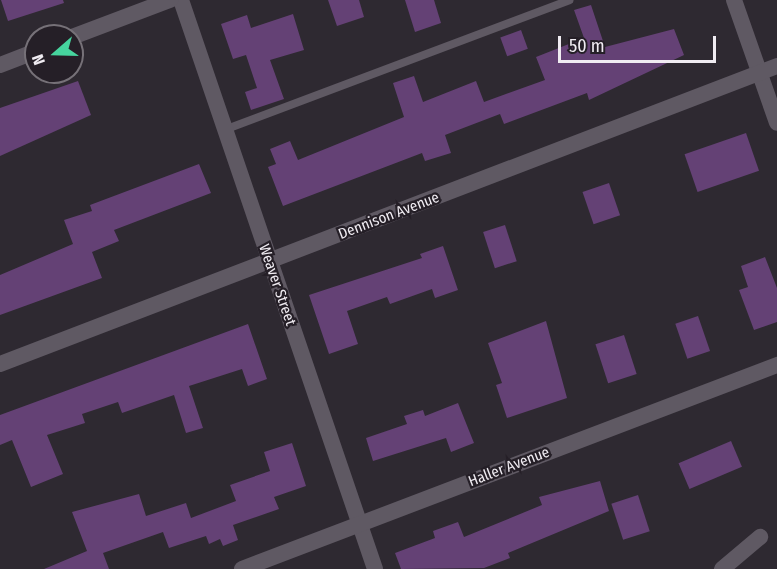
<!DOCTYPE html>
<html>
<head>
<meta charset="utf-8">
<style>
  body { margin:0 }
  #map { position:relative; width:777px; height:569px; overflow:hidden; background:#2e2931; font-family:"Fira Sans Condensed",sans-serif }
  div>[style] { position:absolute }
  .building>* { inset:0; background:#644175; transform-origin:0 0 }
  .lane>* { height:8px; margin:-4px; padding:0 4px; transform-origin:4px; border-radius:4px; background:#5f5963 }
  .street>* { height:16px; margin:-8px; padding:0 8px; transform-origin:8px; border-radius:8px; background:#5f5963 }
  span { translate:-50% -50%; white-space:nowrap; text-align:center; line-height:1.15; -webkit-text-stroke:4.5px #251f27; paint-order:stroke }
  .street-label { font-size:15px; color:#f0ecf2 }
  .north { position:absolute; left:24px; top:24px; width:60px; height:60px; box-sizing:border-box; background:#251f27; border:2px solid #767178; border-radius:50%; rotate:250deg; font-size:16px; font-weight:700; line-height:24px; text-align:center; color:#f0ecf2 }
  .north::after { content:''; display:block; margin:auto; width:21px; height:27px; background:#46d49e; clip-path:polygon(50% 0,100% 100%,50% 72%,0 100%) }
  .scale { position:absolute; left:558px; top:36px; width:158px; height:27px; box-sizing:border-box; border:3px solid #f0ecf2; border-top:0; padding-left:8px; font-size:18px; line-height:21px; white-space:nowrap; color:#f0ecf2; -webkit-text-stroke:4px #251f27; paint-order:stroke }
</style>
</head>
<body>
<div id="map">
  <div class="building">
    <i style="clip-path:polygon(1px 0,63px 0,64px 3px,8px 21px)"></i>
    <i style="clip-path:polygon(328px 0,359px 0,364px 17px,337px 26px)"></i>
    <i style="clip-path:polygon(405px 0,434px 0,441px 23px,415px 32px)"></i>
    <i style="clip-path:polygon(591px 5px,605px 47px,674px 29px,684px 55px,589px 100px,587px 93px,504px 124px,500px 114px,445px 135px,451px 153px,425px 161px,422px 153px,283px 206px,268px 167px,276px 164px,270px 149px,290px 141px,298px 160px,404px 117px,393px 83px,414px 76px,423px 102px,476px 81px,484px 102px,545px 80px,536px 57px,584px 38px,574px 10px)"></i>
    <i style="clip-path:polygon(293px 14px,304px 50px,270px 60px,284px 99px,251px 110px,245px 92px,257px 88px,246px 55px,233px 59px,221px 24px,247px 15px,251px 28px)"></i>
    <i style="left:521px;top:30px;width:20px;height:22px;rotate:70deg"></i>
    <i style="clip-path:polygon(78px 81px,91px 115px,0 156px,0 108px)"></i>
    <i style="left:746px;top:133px;width:40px;height:65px;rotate:71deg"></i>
    <i style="clip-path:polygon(199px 164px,211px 193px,114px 230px,119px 241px,92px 252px,102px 278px,0 315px,0 275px,73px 244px,64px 220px,92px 211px,90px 205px)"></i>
    <i style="left:609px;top:183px;width:34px;height:28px;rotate:71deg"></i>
    <i style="left:505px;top:225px;width:38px;height:23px;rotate:72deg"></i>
    <i style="clip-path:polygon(443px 246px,458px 290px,435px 298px,432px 289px,390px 304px,387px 297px,347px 311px,358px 344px,329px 354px,309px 295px,422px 258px,420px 254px)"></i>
    <i style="clip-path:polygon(765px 257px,777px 288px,777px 322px,754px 330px,739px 290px,748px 287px,741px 266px)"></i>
    <i style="left:698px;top:316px;width:37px;height:24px;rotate:71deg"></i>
    <i style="clip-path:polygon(546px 321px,567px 398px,507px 418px,496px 385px,502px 383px,488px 343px)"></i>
    <i style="clip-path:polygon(248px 324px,267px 379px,248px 386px,242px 369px,189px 386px,203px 428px,186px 433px,174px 395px,122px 413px,118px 402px,82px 414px,85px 423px,47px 435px,63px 474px,31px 487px,12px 440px,0 445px,0 415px)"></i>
    <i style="left:624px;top:335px;width:41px;height:30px;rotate:72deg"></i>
    <i style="clip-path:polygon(458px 403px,474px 443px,451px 452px,446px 438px,373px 461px,366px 438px,407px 424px,404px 416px,423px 410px,425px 416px)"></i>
    <i style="left:731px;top:441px;width:28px;height:57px;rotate:67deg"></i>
    <i style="clip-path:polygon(292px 443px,306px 486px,274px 497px,279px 509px,233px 525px,238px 540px,223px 546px,220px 539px,209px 544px,206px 536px,169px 548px,163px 532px,103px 553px,109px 569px,44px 569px,87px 551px,72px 512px,139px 494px,146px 516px,186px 503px,191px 518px,236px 501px,230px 485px,270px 471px,264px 452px)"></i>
    <i style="clip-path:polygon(600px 481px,609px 511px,508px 553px,510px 558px,484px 568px,401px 569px,395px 553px,435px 538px,433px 531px,458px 522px,464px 537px,542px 505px,539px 497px)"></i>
    <i style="left:638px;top:495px;width:38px;height:28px;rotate:72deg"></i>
  </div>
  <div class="lane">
    <i style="left:224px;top:130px;width:369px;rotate:-20.6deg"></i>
  </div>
  <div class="street">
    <i style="left:181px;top:0;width:601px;rotate:71.17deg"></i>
    <i style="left:734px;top:0;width:130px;rotate:70.7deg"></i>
    <i style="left:72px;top:37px;width:105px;rotate:-20.7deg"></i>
    <i style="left:0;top:65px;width:39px;rotate:-21deg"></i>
    <i style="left:0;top:364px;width:832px;rotate:-20.98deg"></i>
    <i style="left:242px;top:569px;width:573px;rotate:-20.87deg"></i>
    <i style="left:722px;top:569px;width:50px;rotate:-40.1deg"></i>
  </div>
  <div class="street-label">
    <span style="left:389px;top:216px;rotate:-21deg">Dennison Avenue</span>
    <span style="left:277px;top:285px;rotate:71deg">Weaver Street</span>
    <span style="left:509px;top:467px;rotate:-21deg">Haller Avenue</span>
  </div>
  <div class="north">N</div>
  <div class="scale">50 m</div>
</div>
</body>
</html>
